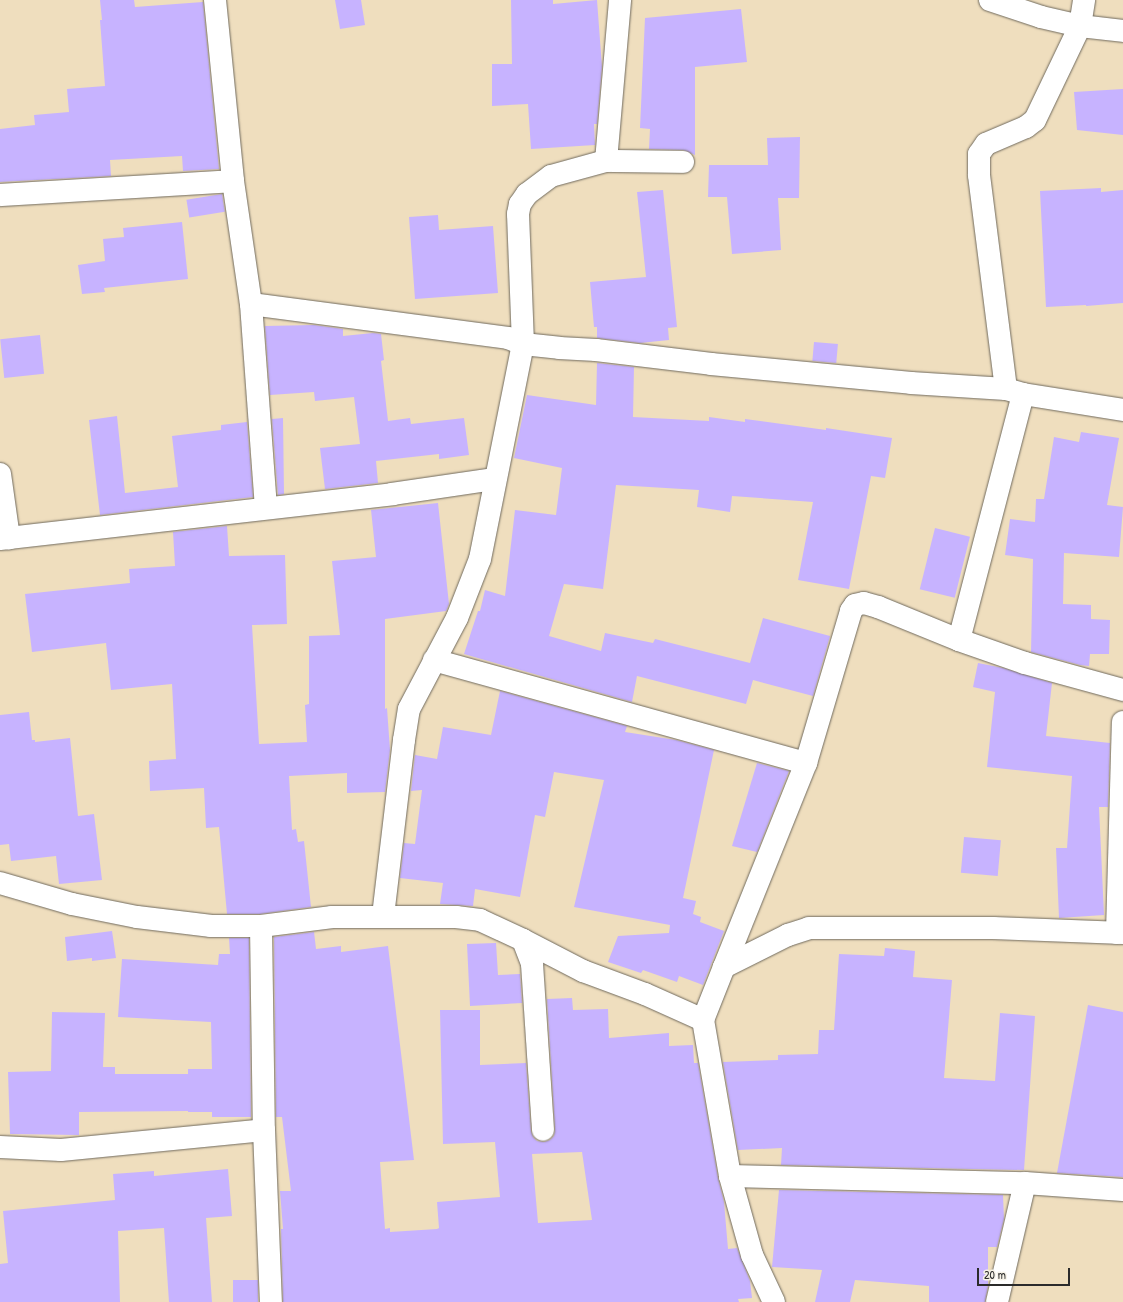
<!DOCTYPE html>
<html>
<head>
<meta charset="utf-8">
<style>
  body { margin:0 }
  #map { position:relative; width:1123px; height:1302px; overflow:hidden; background:#efdebe; font-family:"Patrick Hand",sans-serif }
  div>[style] { position:absolute }
  .building>* { inset:0; background:#c7b3ff; transform-origin:0 0 }
  .roads { filter:drop-shadow(0 0 1px #706a5e) drop-shadow(0 0 1px #706a5e) }
  .minor>* { height:22px; margin:-11px; padding:0 11px; transform-origin:11px; border-radius:11px; background:#fff }
  span { translate:-50% -50%; white-space:nowrap; text-align:center; line-height:1.15; -webkit-text-stroke:3px #f7f3e8; paint-order:stroke }
  .scale { position:absolute; left:977px; top:1268px; width:93px; height:18px; box-sizing:border-box; border:2px solid #2b2b2b; border-top:0; padding-left:5px; font-size:12px; line-height:14px; white-space:nowrap; color:#2b2b2b; -webkit-text-stroke:3px #f7f3e8; paint-order:stroke }
</style>
</head>
<body>
<div id="map">
  <div class="building">
    <i style="clip-path:polygon(100px 0,134px 0,135px 7px,203px 2px,219px 169px,183px 171px,182px 156px,110px 160px,111px 176px,0 182px,0 129px,35px 125px,34px 115px,69px 112px,67px 89px,105px 86px,100px 20px,102px 20px)"></i>
    <i style="clip-path:polygon(335px 0,361px 0,365px 25px,340px 29px)"></i>
    <i style="clip-path:polygon(511px 0,553px 0,553px 4px,597px 0,602px 67px,597px 124px,594px 124px,595px 145px,531px 149px,528px 104px,492px 106px,492px 64px,512px 64px)"></i>
    <i style="clip-path:polygon(741px 9px,747px 62px,695px 67px,695px 155px,683px 150px,649px 149px,650px 129px,640px 128px,645px 18px)"></i>
    <i style="clip-path:polygon(1123px 89px,1123px 135px,1077px 130px,1074px 92px)"></i>
    <i style="clip-path:polygon(800px 137px,799px 198px,778px 198px,781px 250px,732px 254px,727px 197px,708px 197px,709px 165px,768px 165px,767px 138px)"></i>
    <i style="clip-path:polygon(1101px 188px,1101px 192px,1123px 190px,1123px 303px,1086px 306px,1086px 305px,1046px 307px,1040px 191px)"></i>
    <i style="clip-path:polygon(663px 190px,677px 327px,668px 328px,669px 340px,640px 343px,597px 338px,597px 327px,594px 327px,590px 282px,646px 277px,637px 192px)"></i>
    <i style="left:222px;top:194px;width:18px;height:36px;rotate:81deg"></i>
    <i style="clip-path:polygon(438px 215px,439px 230px,493px 226px,498px 293px,415px 299px,409px 217px)"></i>
    <i style="clip-path:polygon(182px 222px,188px 279px,104px 288px,105px 292px,82px 294px,78px 265px,105px 261px,103px 239px,124px 237px,123px 228px)"></i>
    <i style="clip-path:polygon(314px 325px,343px 329px,343px 336px,373px 333px,381px 334px,384px 360px,381px 361px,388px 421px,410px 418px,411px 424px,464px 418px,469px 455px,439px 459px,439px 454px,376px 461px,378px 483px,325px 489px,320px 448px,360px 444px,354px 397px,315px 401px,314px 392px,270px 395px,265px 326px)"></i>
    <i style="left:40px;top:335px;width:39px;height:40px;rotate:84deg"></i>
    <i style="left:814px;top:342px;width:24px;height:19px;rotate:5deg"></i>
    <i style="clip-path:polygon(597px 363px,634px 367px,633px 417px,709px 421px,709px 417px,745px 422px,745px 419px,826px 430px,826px 428px,892px 438px,885px 478px,871px 476px,849px 589px,798px 580px,813px 502px,732px 496px,730px 512px,697px 507px,699px 490px,616px 485px,603px 589px,564px 584px,549px 636px,601px 651px,605px 633px,653px 643px,655px 639px,750px 663px,763px 618px,830px 636px,813px 696px,753px 680px,746px 704px,637px 676px,632px 702px,464px 654px,478px 611px,480px 611px,485px 590px,505px 596px,515px 510px,556px 515px,562px 468px,514px 458px,527px 395px,596px 405px)"></i>
    <i style="clip-path:polygon(117px 416px,125px 493px,178px 487px,172px 436px,221px 430px,221px 425px,247px 422px,253px 497px,100px 515px,89px 420px)"></i>
    <i style="clip-path:polygon(283px 418px,284px 494px,278px 495px,272px 419px)"></i>
    <i style="clip-path:polygon(1081px 432px,1119px 438px,1107px 505px,1123px 507px,1119px 557px,1064px 553px,1063px 604px,1091px 605px,1091px 619px,1110px 620px,1109px 654px,1090px 654px,1089px 666px,1080px 665px,1031px 652px,1033px 559px,1005px 555px,1010px 519px,1035px 522px,1036px 499px,1044px 499px,1054px 437px,1079px 442px)"></i>
    <i style="clip-path:polygon(438px 503px,449px 604px,446px 611px,385px 619px,385px 709px,387px 708px,390px 750px,385px 792px,347px 793px,347px 773px,289px 776px,292px 830px,296px 829px,298px 842px,304px 841px,311px 907px,260px 914px,227px 914px,219px 827px,206px 828px,204px 788px,150px 791px,149px 761px,176px 759px,172px 684px,111px 690px,106px 643px,32px 652px,25px 594px,130px 583px,129px 569px,175px 566px,173px 532px,227px 526px,229px 556px,285px 555px,287px 624px,252px 625px,259px 744px,307px 742px,305px 705px,309px 704px,309px 636px,340px 635px,332px 561px,376px 557px,371px 510px)"></i>
    <i style="left:935px;top:528px;width:36px;height:63px;rotate:14deg"></i>
    <i style="clip-path:polygon(978px 663px,1003px 668px,1052px 683px,1046px 736px,1110px 743px,1108px 807px,1099px 807px,1104px 915px,1059px 918px,1056px 848px,1067px 848px,1072px 776px,987px 767px,995px 692px,973px 687px)"></i>
    <i style="clip-path:polygon(500px 691px,627px 726px,625px 732px,676px 740px,714px 750px,683px 898px,696px 901px,693px 914px,701px 917px,700px 922px,724px 931px,703px 985px,679px 976px,677px 982px,643px 970px,641px 973px,608px 962px,618px 936px,669px 933px,670px 925px,574px 907px,604px 780px,554px 772px,545px 817px,535px 815px,520px 897px,475px 889px,473px 906px,440px 904px,443px 883px,400px 878px,404px 843px,415px 844px,422px 790px,411px 791px,415px 755px,437px 759px,443px 727px,491px 735px)"></i>
    <i style="clip-path:polygon(29px 712px,32px 740px,35px 740px,35px 742px,70px 738px,78px 816px,94px 814px,102px 880px,59px 884px,56px 856px,11px 861px,9px 844px,0 845px,0 715px)"></i>
    <i style="clip-path:polygon(757px 763px,789px 771px,757px 852px,732px 846px)"></i>
    <i style="left:964px;top:837px;width:37px;height:36px;rotate:5deg"></i>
    <i style="clip-path:polygon(112px 931px,116px 958px,92px 961px,92px 958px,67px 961px,65px 937px)"></i>
    <i style="clip-path:polygon(evenodd,314px 932px,316px 949px,341px 946px,341px 952px,388px 946px,414px 1160px,380px 1162px,385px 1229px,390px 1228px,390px 1232px,437px 1229px,439px 1228px,437px 1202px,500px 1197px,495px 1142px,443px 1144px,440px 1010px,480px 1010px,480px 1065px,526px 1063px,531px 1131px,533px 1137px,537px 1141px,544px 1142px,550px 1140px,554px 1136px,555px 1129px,547px 999px,572px 998px,573px 1010px,608px 1009px,609px 1038px,669px 1033px,669px 1046px,693px 1045px,694px 1063px,698px 1063px,718px 1178px,724px 1202px,728px 1249px,737px 1248px,750px 1281px,752px 1298px,738px 1299px,739px 1302px,283px 1302px,281px 1229px,283px 1229px,280px 1191px,291px 1191px,282px 1117px,276px 1117px,274px 937px,314px 932px,582px 1152px,592px 1220px,538px 1223px,532px 1154px,582px 1152px)"></i>
    <i style="clip-path:polygon(229px 938px,249px 938px,251px 1117px,212px 1117px,212px 1112px,188px 1112px,188px 1111px,79px 1112px,79px 1135px,10px 1134px,8px 1072px,51px 1071px,52px 1012px,105px 1013px,103px 1067px,115px 1067px,115px 1074px,188px 1074px,188px 1069px,212px 1069px,211px 1022px,118px 1017px,122px 959px,218px 965px,219px 954px,230px 954px)"></i>
    <i style="clip-path:polygon(496px 943px,498px 975px,520px 974px,522px 1003px,470px 1006px,467px 944px)"></i>
    <i style="clip-path:polygon(885px 948px,915px 951px,913px 977px,952px 980px,944px 1078px,995px 1081px,1000px 1013px,1035px 1016px,1024px 1170px,781px 1165px,782px 1148px,738px 1150px,723px 1062px,778px 1060px,778px 1055px,818px 1054px,819px 1030px,834px 1030px,839px 954px,884px 956px)"></i>
    <i style="clip-path:polygon(1088px 1005px,1123px 1012px,1123px 1177px,1057px 1173px)"></i>
    <i style="clip-path:polygon(228px 1169px,232px 1216px,206px 1218px,212px 1302px,169px 1302px,164px 1228px,118px 1231px,120px 1302px,0 1302px,0 1264px,8px 1263px,3px 1211px,115px 1200px,113px 1174px,154px 1171px,154px 1176px)"></i>
    <i style="clip-path:polygon(779px 1190px,1003px 1195px,1004px 1219px,997px 1247px,988px 1247px,988px 1286px,985px 1302px,929px 1302px,929px 1286px,855px 1280px,850px 1302px,815px 1302px,822px 1270px,772px 1267px)"></i>
    <i style="left:258px;top:1280px;width:22px;height:25px;rotate:90deg"></i>
  </div>
  <div class="roads">
    <div class="minor">
      <i style="left:215px;top:0;width:182px;rotate:84.3deg"></i>
      <i style="left:233px;top:181px;width:124px;rotate:81.7deg"></i>
      <i style="left:251px;top:304px;width:204px;rotate:85.8deg"></i>
      <i style="left:990px;top:0;width:54px;rotate:18.4deg"></i>
      <i style="left:1041px;top:17px;width:40px;rotate:13deg"></i>
      <i style="left:1080px;top:26px;width:43px;rotate:6.6deg"></i>
      <i style="left:606px;top:161px;width:77px;rotate:0.7deg"></i>
      <i style="left:0;top:195px;width:233px;rotate:-3.4deg"></i>
      <i style="left:251px;top:304px;width:259px;rotate:7.5deg"></i>
      <i style="left:508px;top:338px;width:16px;rotate:22deg"></i>
      <i style="left:523px;top:344px;width:36px;rotate:6deg"></i>
      <i style="left:559px;top:348px;width:37px;rotate:3deg"></i>
      <i style="left:596px;top:350px;width:116px;rotate:6.9deg"></i>
      <i style="left:711px;top:364px;width:201px;rotate:5.4deg"></i>
      <i style="left:911px;top:383px;width:95px;rotate:3.6deg"></i>
      <i style="left:1006px;top:389px;width:18px;rotate:16deg"></i>
      <i style="left:1023px;top:394px;width:101px;rotate:9.1deg"></i>
      <i style="left:1006px;top:389px;width:216px;rotate:-97.2deg"></i>
      <i style="left:979px;top:175px;width:21px;rotate:-90deg"></i>
      <i style="left:979px;top:154px;width:12px;rotate:-55deg"></i>
      <i style="left:986px;top:144px;width:43px;rotate:-23deg"></i>
      <i style="left:1026px;top:127px;width:11px;rotate:-38deg"></i>
      <i style="left:1035px;top:120px;width:104px;rotate:-64.4deg"></i>
      <i style="left:1080px;top:26px;width:26px;rotate:-81deg"></i>
      <i style="left:0;top:474px;width:65px;rotate:82deg"></i>
      <i style="left:0;top:539px;width:395px;rotate:-6.5deg"></i>
      <i style="left:392px;top:494px;width:104px;rotate:-8.3deg"></i>
      <i style="left:959px;top:640px;width:254px;rotate:-75.4deg"></i>
      <i style="left:434px;top:660px;width:386px;rotate:15.5deg"></i>
      <i style="left:0;top:883px;width:75px;rotate:16.3deg"></i>
      <i style="left:72px;top:904px;width:66px;rotate:11.3deg"></i>
      <i style="left:137px;top:917px;width:75px;rotate:6.9deg"></i>
      <i style="left:211px;top:926px;width:50px"></i>
      <i style="left:261px;top:926px;width:72px;rotate:-7.2deg"></i>
      <i style="left:332px;top:917px;width:124px"></i>
      <i style="left:456px;top:917px;width:24px;rotate:7deg"></i>
      <i style="left:480px;top:920px;width:47px;rotate:24.9deg"></i>
      <i style="left:523px;top:940px;width:68px;rotate:27.3deg"></i>
      <i style="left:583px;top:971px;width:66px;rotate:20.4deg"></i>
      <i style="left:645px;top:994px;width:64px;rotate:24.1deg"></i>
      <i style="left:383px;top:916px;width:177px;rotate:-83.2deg"></i>
      <i style="left:404px;top:740px;width:31px;rotate:-81deg"></i>
      <i style="left:409px;top:709px;width:103px;rotate:-62.2deg"></i>
      <i style="left:457px;top:618px;width:63px;rotate:-68.7deg"></i>
      <i style="left:480px;top:559px;width:219px;rotate:-78.7deg"></i>
      <i style="left:523px;top:344px;width:130px;rotate:-92.2deg"></i>
      <i style="left:518px;top:214px;width:10px;rotate:-79deg"></i>
      <i style="left:520px;top:204px;width:12px;rotate:-55deg"></i>
      <i style="left:527px;top:194px;width:30px;rotate:-37deg"></i>
      <i style="left:551px;top:176px;width:57px;rotate:-15.3deg"></i>
      <i style="left:606px;top:161px;width:162px;rotate:-85deg"></i>
      <i style="left:261px;top:926px;width:204px;rotate:89.2deg"></i>
      <i style="left:264px;top:1130px;width:172px;rotate:87.7deg"></i>
      <i style="left:1117px;top:933px;width:211px;rotate:-88.4deg"></i>
      <i style="left:523px;top:940px;width:26px;rotate:69deg"></i>
      <i style="left:532px;top:964px;width:166px;rotate:86.2deg"></i>
      <i style="left:724px;top:967px;width:220px;rotate:-68.1deg"></i>
      <i style="left:806px;top:763px;width:159px;rotate:-73.5deg"></i>
      <i style="left:851px;top:611px;width:7px;rotate:-56deg"></i>
      <i style="left:855px;top:605px;width:9px;rotate:-13deg"></i>
      <i style="left:864px;top:603px;width:15px;rotate:16deg"></i>
      <i style="left:878px;top:607px;width:87px;rotate:22.2deg"></i>
      <i style="left:959px;top:640px;width:70px;rotate:19.2deg"></i>
      <i style="left:1025px;top:663px;width:102px;rotate:15.4deg"></i>
      <i style="left:0;top:1147px;width:61px;rotate:2.8deg"></i>
      <i style="left:61px;top:1150px;width:204px;rotate:-5.6deg"></i>
      <i style="left:730px;top:1176px;width:295px;rotate:1.4deg"></i>
      <i style="left:1025px;top:1183px;width:98px;rotate:4.1deg"></i>
      <i style="left:774px;top:1302px;width:52px;rotate:-115.1deg"></i>
      <i style="left:752px;top:1255px;width:82px;rotate:-105.6deg"></i>
      <i style="left:730px;top:1176px;width:158px;rotate:-99.8deg"></i>
      <i style="left:703px;top:1020px;width:57px;rotate:-68.4deg"></i>
      <i style="left:724px;top:967px;width:72px;rotate:-26.6deg"></i>
      <i style="left:788px;top:935px;width:22px;rotate:-18deg"></i>
      <i style="left:809px;top:928px;width:184px"></i>
      <i style="left:993px;top:928px;width:130px;rotate:2.2deg"></i>
      <i style="left:997px;top:1302px;width:122px;rotate:-76.8deg"></i>
    </div>
  </div>
  <div class="scale">20 m</div>
</div>
</body>
</html>
